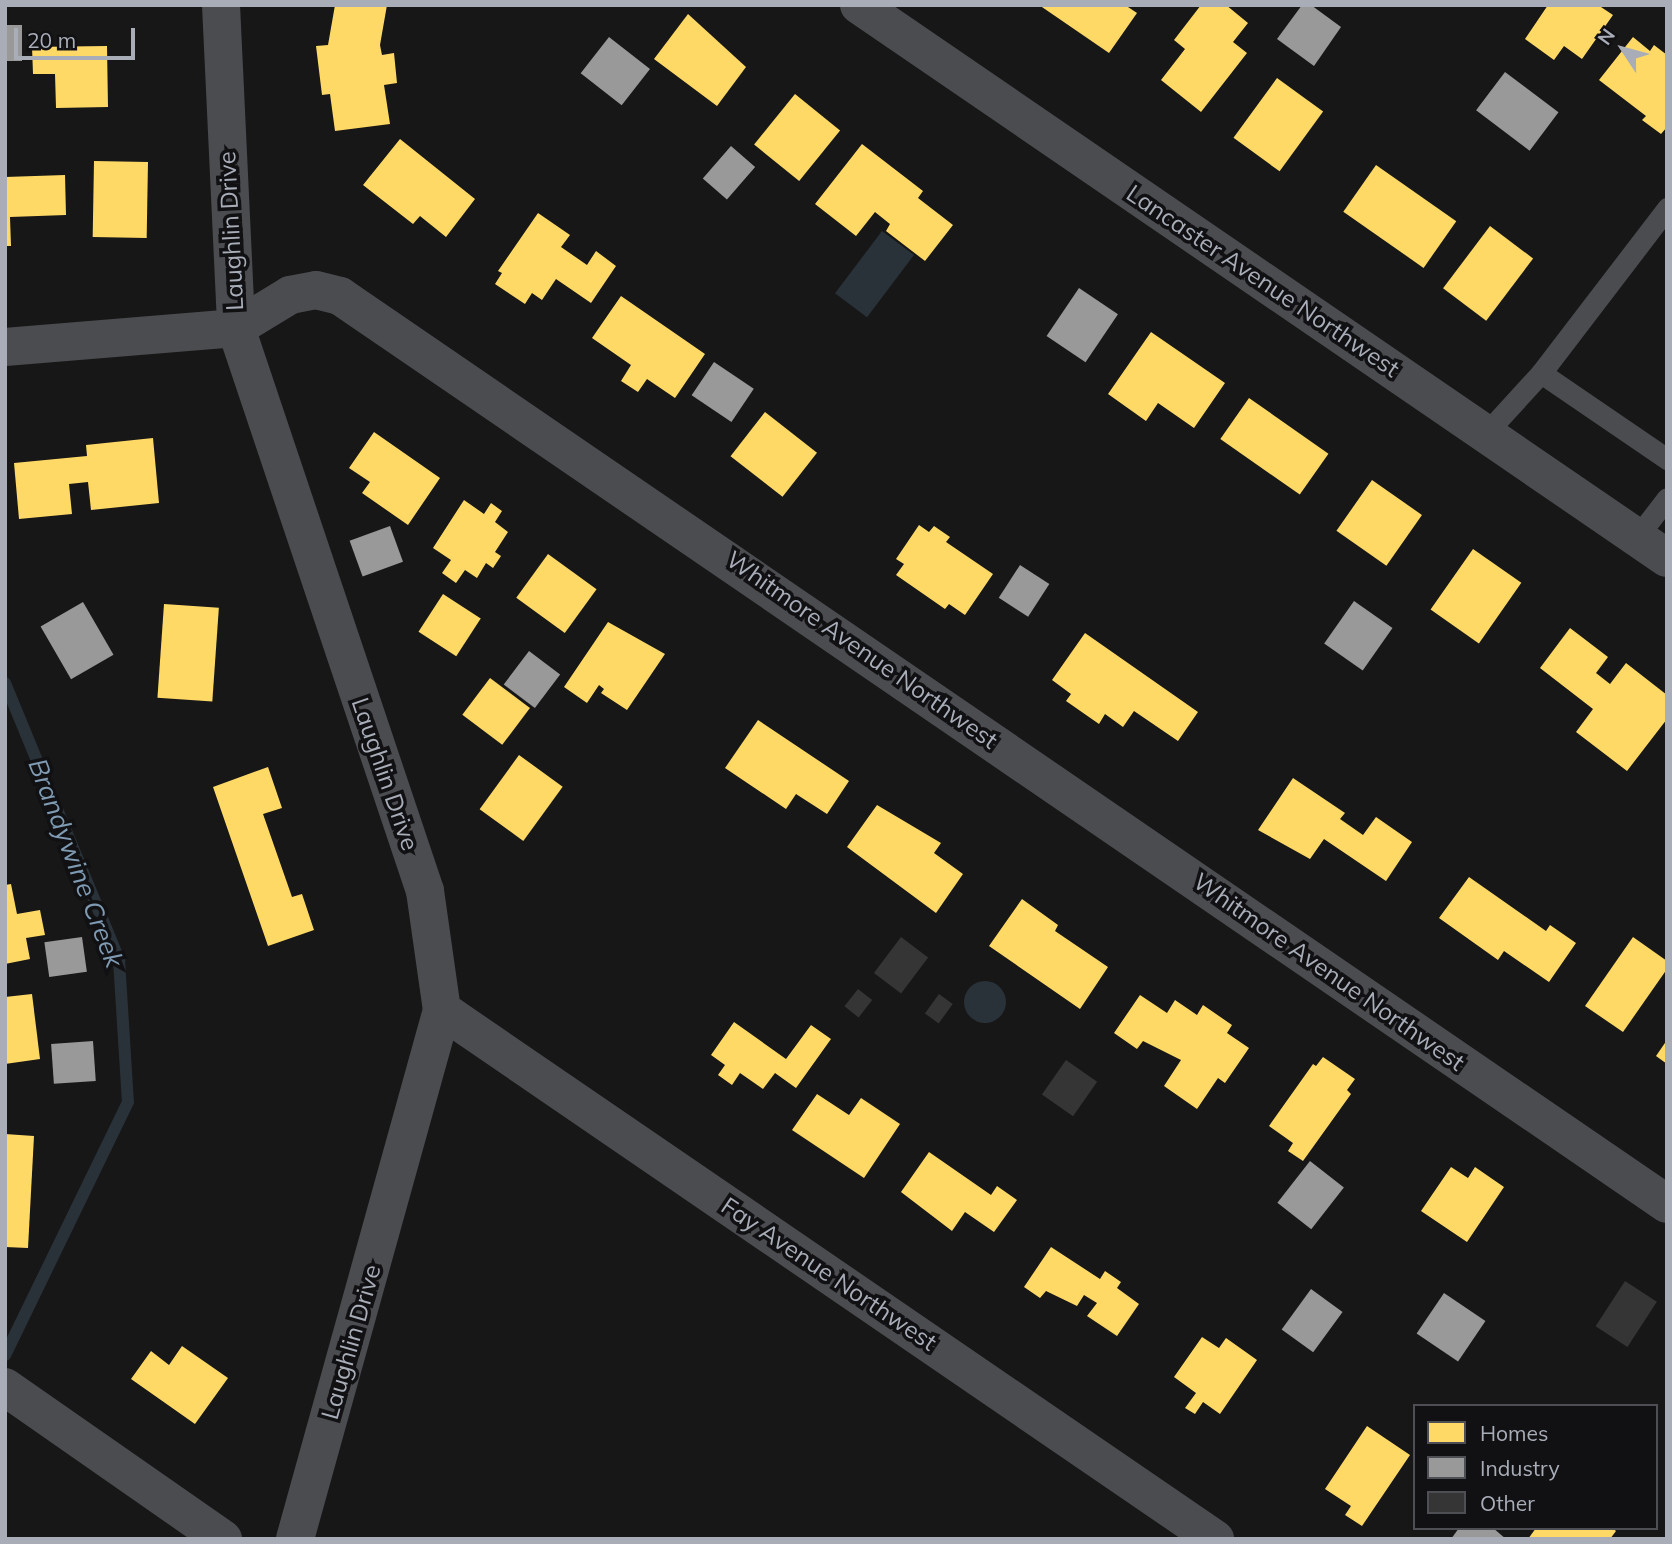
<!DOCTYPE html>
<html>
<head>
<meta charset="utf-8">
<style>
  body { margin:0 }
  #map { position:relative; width:1672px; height:1544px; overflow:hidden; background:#171717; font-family:Mulish,sans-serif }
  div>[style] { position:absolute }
  .water>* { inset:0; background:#2a3239; transform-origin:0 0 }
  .round { border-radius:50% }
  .homes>* { inset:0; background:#ffd966; transform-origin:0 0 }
  .industry>* { inset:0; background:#999; transform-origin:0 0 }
  .stream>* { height:12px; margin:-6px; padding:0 6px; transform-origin:6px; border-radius:6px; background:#2a3239 }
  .building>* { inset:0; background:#353536; transform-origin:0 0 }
  .lane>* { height:21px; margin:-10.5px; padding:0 10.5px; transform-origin:10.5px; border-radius:10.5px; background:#4b4c50 }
  .street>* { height:38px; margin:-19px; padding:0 19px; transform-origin:19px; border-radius:19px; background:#4b4c50 }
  span { translate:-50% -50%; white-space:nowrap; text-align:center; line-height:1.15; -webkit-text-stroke:7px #111113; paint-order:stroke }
  .street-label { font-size:24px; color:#a8adb8 }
  .water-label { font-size:26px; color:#7f9bb3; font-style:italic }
  .frame { position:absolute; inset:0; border:7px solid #a8adb8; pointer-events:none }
  .legend { position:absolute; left:1413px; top:1404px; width:245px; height:126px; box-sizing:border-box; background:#111113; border:2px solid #4d4f55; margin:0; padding:9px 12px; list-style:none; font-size:21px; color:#a8adb8 }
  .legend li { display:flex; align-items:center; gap:14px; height:35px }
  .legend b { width:35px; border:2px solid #4d4f55 }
  .north { position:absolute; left:1588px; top:14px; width:70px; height:70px; -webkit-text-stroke:5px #111113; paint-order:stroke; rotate:306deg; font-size:19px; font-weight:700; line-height:28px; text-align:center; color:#a8adb8 }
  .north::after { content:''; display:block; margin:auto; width:24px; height:32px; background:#a8adb8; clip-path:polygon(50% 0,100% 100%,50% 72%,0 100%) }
  .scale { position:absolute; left:14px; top:28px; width:121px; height:32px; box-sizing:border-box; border:4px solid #a8adb8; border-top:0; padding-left:9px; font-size:21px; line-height:24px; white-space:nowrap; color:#a8adb8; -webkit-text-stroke:5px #111113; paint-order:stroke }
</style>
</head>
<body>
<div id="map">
  <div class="water">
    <i style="left:882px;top:231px;width:40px;height:78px;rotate:37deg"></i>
    <i class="round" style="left:964px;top:981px;width:42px;height:42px"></i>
  </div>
  <div class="homes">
    <i style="clip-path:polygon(335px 5px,387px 5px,380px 45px,382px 55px,394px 53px,397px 83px,384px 85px,390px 124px,335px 131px,330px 94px,322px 95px,316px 46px,328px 45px)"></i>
    <i style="clip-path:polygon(1039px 5px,1125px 5px,1137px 13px,1109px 53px)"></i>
    <i style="clip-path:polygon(1201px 5px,1226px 5px,1248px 23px,1233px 42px,1247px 53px,1201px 112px,1161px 80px,1185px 49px,1174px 40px)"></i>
    <i style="clip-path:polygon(1548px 5px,1598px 5px,1613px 15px,1582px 59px,1564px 46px,1554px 60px,1525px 39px)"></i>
    <i style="clip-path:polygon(688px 14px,746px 67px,717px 106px,654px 59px)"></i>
    <i style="clip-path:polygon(1633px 37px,1650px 51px,1654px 45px,1667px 55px,1667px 127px,1661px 134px,1642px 120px,1646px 116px,1599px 80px)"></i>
    <i style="clip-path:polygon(107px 46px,108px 107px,56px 108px,55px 74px,33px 74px,32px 47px)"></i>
    <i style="left:1277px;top:78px;width:57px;height:74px;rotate:36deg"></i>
    <i style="left:795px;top:94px;width:58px;height:65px;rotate:39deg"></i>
    <i style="clip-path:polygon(400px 139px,475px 199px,446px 237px,420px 216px,413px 224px,363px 185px)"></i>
    <i style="clip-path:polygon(862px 144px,923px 191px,918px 198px,953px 225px,925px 261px,886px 231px,890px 224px,875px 212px,856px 236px,815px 204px)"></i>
    <i style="left:94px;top:161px;width:54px;height:76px;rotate:1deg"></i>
    <i style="left:1376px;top:165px;width:98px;height:57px;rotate:35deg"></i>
    <i style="clip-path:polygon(65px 175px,66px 215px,10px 217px,11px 246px,5px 246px,5px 177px)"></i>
    <i style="clip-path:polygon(538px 213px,570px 235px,561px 247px,587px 265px,596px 251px,616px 266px,591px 303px,556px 279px,542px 300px,532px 293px,525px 304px,495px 284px,502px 273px,498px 271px)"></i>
    <i style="left:1490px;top:226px;width:54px;height:78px;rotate:37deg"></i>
    <i style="clip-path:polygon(621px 296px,705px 354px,675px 398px,647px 379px,638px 392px,621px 381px,631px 365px,592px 338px)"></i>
    <i style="clip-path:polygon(1151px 332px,1225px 383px,1194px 428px,1158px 403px,1146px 421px,1108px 394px)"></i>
    <i style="left:1249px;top:398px;width:97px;height:50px;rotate:35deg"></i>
    <i style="left:765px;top:412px;width:66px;height:56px;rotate:38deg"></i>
    <i style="clip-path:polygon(374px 432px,440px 478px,408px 525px,362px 493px,370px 482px,349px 468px)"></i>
    <i style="clip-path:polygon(153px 438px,159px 503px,91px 510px,88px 482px,69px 484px,72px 514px,19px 519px,14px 463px,87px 456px,86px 445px)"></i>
    <i style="left:1372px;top:480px;width:61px;height:62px;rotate:35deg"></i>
    <i style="clip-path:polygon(464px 500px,484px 514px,491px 503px,502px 511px,495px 522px,508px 532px,495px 552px,501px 556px,493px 568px,486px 563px,477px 578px,465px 570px,456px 583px,442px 573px,451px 560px,433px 548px)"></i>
    <i style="clip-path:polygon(919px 525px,929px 532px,934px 526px,950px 537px,946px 542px,993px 574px,965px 615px,949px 604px,945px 609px,896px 575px,904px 564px,896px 559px)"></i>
    <i style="left:1473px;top:549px;width:59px;height:74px;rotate:35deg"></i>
    <i style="left:548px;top:554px;width:60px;height:54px;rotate:36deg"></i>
    <i style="left:443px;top:594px;width:45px;height:45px;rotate:33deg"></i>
    <i style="left:164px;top:604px;width:55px;height:94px;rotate:4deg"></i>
    <i style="clip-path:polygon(608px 622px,665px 654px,627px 710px,601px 693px,604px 689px,599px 685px,587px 703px,564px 687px)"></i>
    <i style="clip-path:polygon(1570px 628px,1608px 657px,1596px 673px,1610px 684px,1626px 663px,1667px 695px,1667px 719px,1627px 771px,1576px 732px,1593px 709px,1540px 668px)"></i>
    <i style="clip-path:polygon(1085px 633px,1198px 712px,1178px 741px,1134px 711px,1123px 727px,1105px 714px,1099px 724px,1066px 701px,1071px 694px,1052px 680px)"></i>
    <i style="left:490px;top:678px;width:50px;height:46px;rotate:37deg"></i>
    <i style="clip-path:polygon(758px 720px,849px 781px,827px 814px,796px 794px,786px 809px,725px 768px)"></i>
    <i style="left:519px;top:755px;width:54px;height:67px;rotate:36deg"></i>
    <i style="clip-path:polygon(268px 767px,282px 808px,263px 814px,292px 897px,302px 894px,314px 930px,268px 946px,213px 787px)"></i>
    <i style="clip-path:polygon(1293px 778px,1345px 813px,1340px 819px,1363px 835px,1376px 817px,1412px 842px,1386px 881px,1324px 839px,1310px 859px,1258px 830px)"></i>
    <i style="clip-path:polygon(877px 805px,941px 843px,934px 853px,963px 874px,936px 913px,847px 847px)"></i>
    <i style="clip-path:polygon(1469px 877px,1546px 931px,1550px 925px,1576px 943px,1549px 982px,1504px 951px,1498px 960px,1439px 918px)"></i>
    <i style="clip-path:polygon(11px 884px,17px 914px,40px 910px,45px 935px,26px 938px,30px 959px,5px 964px,5px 885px)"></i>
    <i style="clip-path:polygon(1022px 899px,1058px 925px,1055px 931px,1108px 967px,1080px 1009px,989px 946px)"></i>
    <i style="clip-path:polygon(1633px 937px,1667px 961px,1667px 969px,1623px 1032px,1585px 1006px)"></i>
    <i style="clip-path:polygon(32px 994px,40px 1059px,5px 1064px,5px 997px)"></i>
    <i style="clip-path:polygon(1140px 995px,1167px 1013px,1175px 1000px,1197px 1015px,1203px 1005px,1232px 1025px,1227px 1033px,1249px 1048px,1225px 1083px,1218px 1078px,1197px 1109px,1164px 1086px,1181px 1060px,1143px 1041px,1137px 1049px,1114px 1033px)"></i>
    <i style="clip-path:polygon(734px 1022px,786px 1059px,811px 1025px,831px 1039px,796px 1088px,775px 1073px,763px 1089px,740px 1073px,732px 1085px,718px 1075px,725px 1065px,711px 1055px)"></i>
    <i style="clip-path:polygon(1667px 1040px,1667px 1064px,1656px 1056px)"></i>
    <i style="clip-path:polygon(1323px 1057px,1355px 1079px,1347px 1090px,1351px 1094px,1303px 1161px,1288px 1151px,1293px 1143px,1269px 1126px,1313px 1064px,1316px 1066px)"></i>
    <i style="clip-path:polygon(817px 1094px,849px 1115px,861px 1098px,900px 1124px,864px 1178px,792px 1130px)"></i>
    <i style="clip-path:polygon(5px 1134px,34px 1136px,28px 1248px,5px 1247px)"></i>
    <i style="clip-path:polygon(929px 1152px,991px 1195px,997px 1186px,1017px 1200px,994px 1232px,965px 1212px,952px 1231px,901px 1192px)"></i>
    <i style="clip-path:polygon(1451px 1167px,1468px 1178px,1475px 1167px,1504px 1187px,1467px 1242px,1421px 1211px)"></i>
    <i style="clip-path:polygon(1051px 1247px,1100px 1279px,1105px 1271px,1121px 1282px,1117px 1288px,1139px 1304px,1117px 1336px,1087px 1316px,1097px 1303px,1084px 1295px,1077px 1306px,1046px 1291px,1040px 1298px,1024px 1287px)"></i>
    <i style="clip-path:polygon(1202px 1337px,1219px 1348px,1226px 1338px,1257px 1360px,1220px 1414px,1203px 1402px,1195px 1414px,1185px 1408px,1196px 1393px,1174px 1377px)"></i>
    <i style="clip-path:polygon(182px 1346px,228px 1378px,195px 1424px,131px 1379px,151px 1351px,169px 1365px)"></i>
    <i style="clip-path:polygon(1367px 1426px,1410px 1455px,1362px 1526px,1345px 1515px,1351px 1506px,1325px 1489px)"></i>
    <i style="clip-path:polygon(1536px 1528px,1612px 1528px,1616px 1531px,1610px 1539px,1528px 1539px)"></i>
  </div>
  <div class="industry">
    <i style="clip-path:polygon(1302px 5px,1311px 5px,1341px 27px,1314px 66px,1277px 39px)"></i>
    <i style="left:5px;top:25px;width:17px;height:36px"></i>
    <i style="left:609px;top:37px;width:52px;height:46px;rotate:38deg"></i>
    <i style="left:1505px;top:72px;width:67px;height:48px;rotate:37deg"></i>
    <i style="left:731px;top:146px;width:32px;height:43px;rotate:41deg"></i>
    <i style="left:1079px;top:288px;width:47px;height:58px;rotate:34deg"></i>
    <i style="left:714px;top:362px;width:48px;height:40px;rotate:34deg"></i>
    <i style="left:390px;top:526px;width:38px;height:43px;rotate:70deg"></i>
    <i style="left:1020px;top:565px;width:35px;height:39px;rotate:33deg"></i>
    <i style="left:1354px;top:601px;width:47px;height:52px;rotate:35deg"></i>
    <i style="left:83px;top:602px;width:61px;height:49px;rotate:60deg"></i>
    <i style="left:529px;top:651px;width:39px;height:42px;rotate:37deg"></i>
    <i style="left:82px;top:937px;width:35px;height:38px;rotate:82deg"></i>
    <i style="left:93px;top:1041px;width:40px;height:42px;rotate:86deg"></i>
    <i style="left:1310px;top:1161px;width:43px;height:53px;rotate:38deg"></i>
    <i style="left:1311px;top:1289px;width:39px;height:50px;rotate:36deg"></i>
    <i style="left:1444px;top:1293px;width:50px;height:49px;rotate:34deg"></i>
    <i style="clip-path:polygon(1459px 1528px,1493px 1528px,1506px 1539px,1451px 1539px)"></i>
  </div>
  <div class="stream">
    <i style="left:5px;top:683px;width:300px;rotate:67.6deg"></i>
    <i style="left:119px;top:960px;width:142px;rotate:86.4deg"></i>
    <i style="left:128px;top:1102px;width:281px;rotate:115.9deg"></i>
  </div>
  <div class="building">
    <i style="left:901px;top:937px;width:34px;height:45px;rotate:37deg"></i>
    <i style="left:858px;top:989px;width:18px;height:22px;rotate:38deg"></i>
    <i style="left:939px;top:994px;width:17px;height:24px;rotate:36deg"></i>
    <i style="left:1066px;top:1060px;width:38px;height:42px;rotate:35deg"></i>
    <i style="left:1625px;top:1281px;width:38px;height:54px;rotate:33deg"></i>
  </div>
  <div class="lane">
    <i style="left:1541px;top:373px;width:153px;rotate:34.3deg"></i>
    <i style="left:1486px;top:433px;width:81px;rotate:-47.5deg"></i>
    <i style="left:1541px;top:373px;width:208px;rotate:-52.6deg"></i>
    <i style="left:1637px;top:537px;width:49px;rotate:-52.4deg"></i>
  </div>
  <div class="street">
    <i style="left:221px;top:5px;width:323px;rotate:87.3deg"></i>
    <i style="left:236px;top:328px;width:594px;rotate:71.44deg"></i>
    <i style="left:425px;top:891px;width:120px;rotate:81.9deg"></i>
    <i style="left:442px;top:1010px;width:549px;rotate:105.53deg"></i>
    <i style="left:859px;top:5px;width:979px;rotate:34.39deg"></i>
    <i style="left:5px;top:347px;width:232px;rotate:-4.7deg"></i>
    <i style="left:236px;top:328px;width:63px;rotate:-31.4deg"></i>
    <i style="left:290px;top:295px;width:26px;rotate:-11deg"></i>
    <i style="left:316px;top:290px;width:25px;rotate:14deg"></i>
    <i style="left:340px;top:296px;width:1608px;rotate:34.38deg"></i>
    <i style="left:442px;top:1010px;width:937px;rotate:34.39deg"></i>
    <i style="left:5px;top:1387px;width:266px;rotate:34.9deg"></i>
  </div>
  <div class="street-label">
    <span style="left:231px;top:231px;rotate:-93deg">Laughlin Drive</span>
    <span style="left:1263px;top:281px;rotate:34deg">Lancaster Avenue Northwest</span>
    <span style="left:862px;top:650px;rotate:35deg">Whitmore Avenue Northwest</span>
    <span style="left:385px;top:774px;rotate:71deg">Laughlin Drive</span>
    <span style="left:1329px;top:972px;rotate:35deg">Whitmore Avenue Northwest</span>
    <span style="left:829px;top:1274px;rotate:34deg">Fay Avenue Northwest</span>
    <span style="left:351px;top:1342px;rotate:-74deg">Laughlin Drive</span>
  </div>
  <div class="water-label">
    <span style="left:76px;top:863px;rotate:69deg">Brandywine Creek</span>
  </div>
  <div class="frame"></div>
  <ul class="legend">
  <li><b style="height:19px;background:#ffd966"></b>Homes</li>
  <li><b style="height:19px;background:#999"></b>Industry</li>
  <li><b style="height:19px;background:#353536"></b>Other</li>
  </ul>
  <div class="north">N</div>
  <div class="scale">20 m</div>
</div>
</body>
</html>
